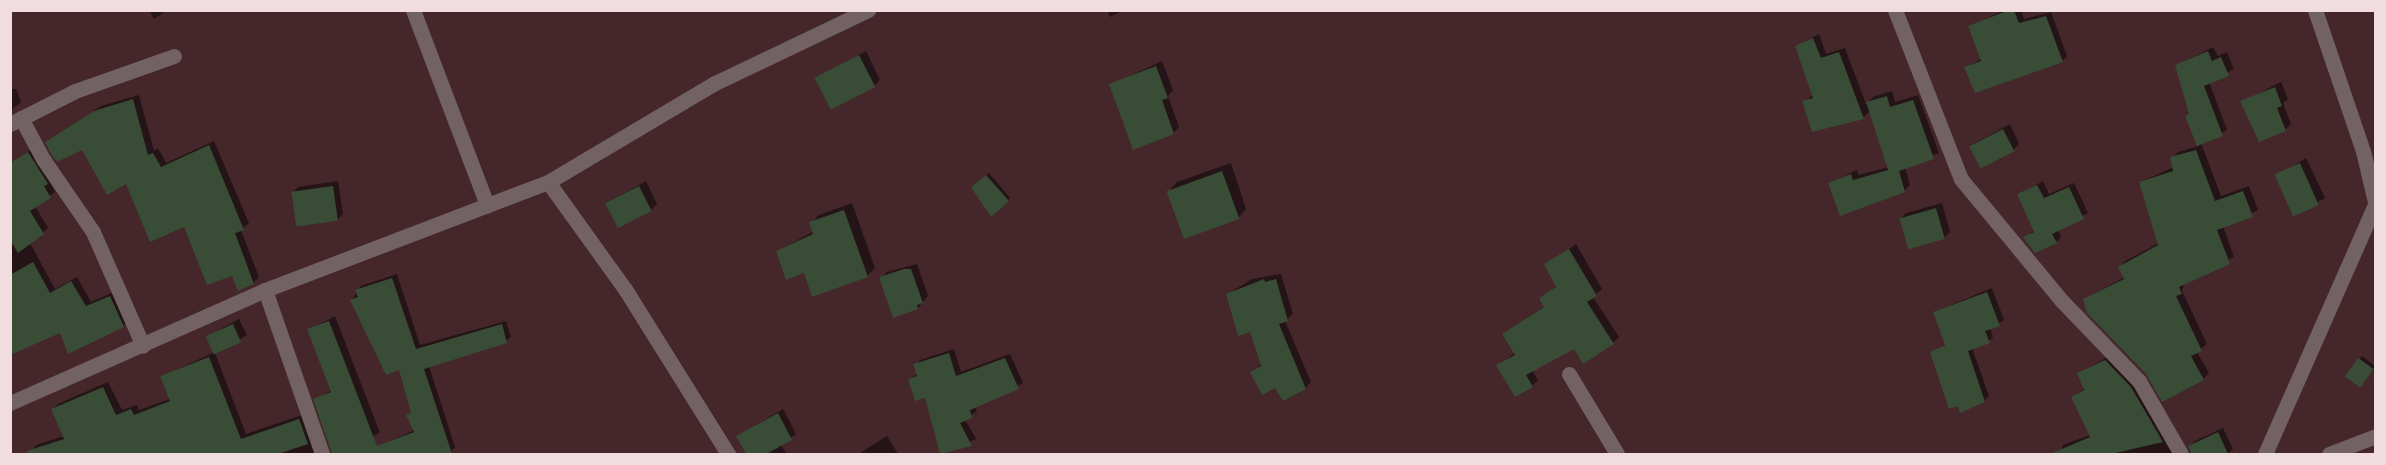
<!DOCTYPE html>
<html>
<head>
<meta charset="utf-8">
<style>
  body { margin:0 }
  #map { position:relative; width:2386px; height:465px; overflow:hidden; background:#44262b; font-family:"Fira Sans",sans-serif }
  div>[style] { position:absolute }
  .shadow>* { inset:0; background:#0007 }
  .building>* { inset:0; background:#394c35; transform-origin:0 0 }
  .minor>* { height:15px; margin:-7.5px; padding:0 7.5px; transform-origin:7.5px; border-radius:7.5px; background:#726264 }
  span { translate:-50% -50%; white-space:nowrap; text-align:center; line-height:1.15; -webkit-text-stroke:4.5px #44262b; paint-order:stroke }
  .frame { position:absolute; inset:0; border:12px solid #f1dddf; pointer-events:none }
</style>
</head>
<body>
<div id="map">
  <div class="shadow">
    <i style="clip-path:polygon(149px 10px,167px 10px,154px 19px)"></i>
    <i style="clip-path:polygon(1107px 10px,1125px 10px,1110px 17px)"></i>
    <i style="clip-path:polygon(2004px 10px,2021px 10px,2024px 19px,2051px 12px,2067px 56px,2062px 61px,1966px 67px,1981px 59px,1969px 27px)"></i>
    <i style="clip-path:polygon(1819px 34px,1826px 54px,1845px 48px,1866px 104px,1873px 97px,1892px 91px,1895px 102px,1918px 95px,1939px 153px,1905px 167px,1910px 185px,1904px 191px,1830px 183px,1857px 170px,1859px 175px,1889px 167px,1870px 111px,1864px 117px,1813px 130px,1804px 102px,1813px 95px,1797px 46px)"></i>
    <i style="clip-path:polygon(2213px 47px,2218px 56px,2227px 52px,2234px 69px,2209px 82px,2227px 130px,2201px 143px,2221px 196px,2249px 186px,2258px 210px,2223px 226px,2234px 257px,2185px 282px,2182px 291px,2207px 344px,2197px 352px,2209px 373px,2203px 379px,2147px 374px,2084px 299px,2125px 277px,2120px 267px,2125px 261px,2159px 243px,2140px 182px,2174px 167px,2172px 158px,2178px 152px,2199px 146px,2187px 116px,2190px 113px,2176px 66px)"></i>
    <i style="clip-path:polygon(866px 51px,880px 80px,874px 86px,816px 78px)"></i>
    <i style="clip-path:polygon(1162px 61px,1173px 90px,1168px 96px,1179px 127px,1173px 133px,1111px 85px)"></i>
    <i style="clip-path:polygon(2281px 82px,2288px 99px,2283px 103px,2291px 124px,2285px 130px,2242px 102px)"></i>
    <i style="clip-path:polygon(10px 89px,16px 89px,21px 102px,10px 111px)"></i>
    <i style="clip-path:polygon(139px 95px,154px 151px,158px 148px,166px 163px,214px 141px,249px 223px,241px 230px,259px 277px,253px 283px,232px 274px,185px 225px,82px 148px,47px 142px,101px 106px)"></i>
    <i style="clip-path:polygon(2010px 124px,2019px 144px,2013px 150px,1971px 145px)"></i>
    <i style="clip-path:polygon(34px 148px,52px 177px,49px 181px,55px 192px,35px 206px,48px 228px,30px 243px,55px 289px,77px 277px,91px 302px,116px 291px,128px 320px,123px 326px,60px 331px,13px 352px,10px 360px,10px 164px)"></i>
    <i style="clip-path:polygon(2306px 158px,2325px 198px,2295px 215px,2277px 176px)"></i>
    <i style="clip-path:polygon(1231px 163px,1246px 209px,1238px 218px,1169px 191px,1177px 182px)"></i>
    <i style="clip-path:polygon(989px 173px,1010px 198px,992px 215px,973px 187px)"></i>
    <i style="clip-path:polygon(338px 181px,343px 214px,337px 220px,292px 193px,298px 187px)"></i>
    <i style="clip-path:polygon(646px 181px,657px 204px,651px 210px,607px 203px)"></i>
    <i style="clip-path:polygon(2043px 181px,2049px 194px,2074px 183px,2088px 213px,2058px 229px,2061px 237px,2056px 242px,2025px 237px,2035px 230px,2019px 195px)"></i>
    <i style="clip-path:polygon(852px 203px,875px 268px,867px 276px,805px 271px,778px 251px,814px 231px,811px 223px,819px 215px)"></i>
    <i style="clip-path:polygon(1942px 203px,1950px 232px,1944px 238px,1900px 219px,1906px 213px)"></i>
    <i style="clip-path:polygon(1576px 244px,1602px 289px,1593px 297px,1619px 337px,1613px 343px,1574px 347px,1532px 370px,1538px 380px,1532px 386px,1498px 366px,1515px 353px,1503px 334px,1545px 306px,1541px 298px,1557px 286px,1546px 265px)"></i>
    <i style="clip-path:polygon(917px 264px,928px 296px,918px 308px,881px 278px,887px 272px)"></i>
    <i style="clip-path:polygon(397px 274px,420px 345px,506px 321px,511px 337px,506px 341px,429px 366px,455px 447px,451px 451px,382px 454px,379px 446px,415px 430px,408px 416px,412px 411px,400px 368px,352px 300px,361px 286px)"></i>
    <i style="clip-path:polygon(1281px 274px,1293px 314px,1285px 321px,1311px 382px,1305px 388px,1276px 386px,1251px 372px,1262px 364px,1251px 331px,1228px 294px,1252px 279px)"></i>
    <i style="clip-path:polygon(1992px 288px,2004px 320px,1990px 328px,1993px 337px,1989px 341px,1972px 348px,1989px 396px,1984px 401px,1932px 352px,1946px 344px,1934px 312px)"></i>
    <i style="clip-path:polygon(335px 316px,380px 433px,332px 454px,315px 400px,332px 390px,309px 330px)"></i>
    <i style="clip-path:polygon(239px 319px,247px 335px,215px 353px,246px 434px,305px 414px,319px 454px,31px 454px,36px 445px,64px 436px,53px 409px,58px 404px,108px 382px,122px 410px,137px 405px,139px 410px,170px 399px,162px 376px,215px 352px,208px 336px)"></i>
    <i style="clip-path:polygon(954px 349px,961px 372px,1010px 354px,1023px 383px,975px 407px,977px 411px,965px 419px,976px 439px,941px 454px,926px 396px,909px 380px,918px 373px,915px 365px,920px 360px)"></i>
    <i style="clip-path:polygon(2111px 355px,2136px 382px,2179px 454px,2060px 454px,2063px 445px,2090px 435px,2073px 397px,2085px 388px,2078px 374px)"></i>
    <i style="clip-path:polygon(2362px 356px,2375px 366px,2362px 384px,2346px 376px)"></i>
    <i style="clip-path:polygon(783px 409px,796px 434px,781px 445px,787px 454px,747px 454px,738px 436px)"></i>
    <i style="clip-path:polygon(2223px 428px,2233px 449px,2227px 454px,2190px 454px,2189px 446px,2195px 441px)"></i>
    <i style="clip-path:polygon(887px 436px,898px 454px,859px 454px,863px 451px)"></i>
  </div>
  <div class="building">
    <i style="clip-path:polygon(2009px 10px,2014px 10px,2019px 23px,2046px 16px,2063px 62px,1975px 93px,1964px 67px,1981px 61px,1968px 26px)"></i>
    <i style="clip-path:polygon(1813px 38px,1821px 58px,1839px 52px,1864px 119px,1812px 132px,1802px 101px,1813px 98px,1795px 46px)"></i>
    <i style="clip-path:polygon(2208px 51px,2212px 61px,2221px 57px,2229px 76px,2204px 86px,2223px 136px,2197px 146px,2185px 116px,2189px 114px,2175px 65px)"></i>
    <i style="left:859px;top:55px;width:36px;height:50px;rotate:63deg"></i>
    <i style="clip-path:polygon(1156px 66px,1168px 98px,1162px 100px,1174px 134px,1133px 150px,1109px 84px)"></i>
    <i style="clip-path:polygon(2275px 87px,2282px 106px,2277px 108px,2286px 131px,2259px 142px,2240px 101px)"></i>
    <i style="clip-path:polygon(1887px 96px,1890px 107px,1913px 100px,1934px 159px,1899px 171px,1905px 192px,1840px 216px,1828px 183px,1851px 174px,1853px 180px,1888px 170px,1866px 102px)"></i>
    <i style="clip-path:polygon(133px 99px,148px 155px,153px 153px,161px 167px,209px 145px,244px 230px,235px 233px,254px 284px,238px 291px,232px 276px,207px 285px,184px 227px,150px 242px,126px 184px,107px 195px,82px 150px,57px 162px,51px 154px,45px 142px,94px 111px)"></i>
    <i style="left:2003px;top:129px;width:25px;height:38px;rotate:63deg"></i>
    <i style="clip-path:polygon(2196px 150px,2215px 201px,2243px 191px,2253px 217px,2217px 230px,2230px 264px,2179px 287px,2182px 294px,2176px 296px,2202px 351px,2191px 356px,2204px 380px,2162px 402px,2146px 374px,2087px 313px,2083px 299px,2124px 279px,2118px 267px,2158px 245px,2139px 182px,2173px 171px,2170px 157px)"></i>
    <i style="clip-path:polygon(28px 152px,48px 184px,44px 186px,51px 198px,30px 211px,44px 234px,18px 253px,10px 240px,10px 163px)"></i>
    <i style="left:2300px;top:163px;width:46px;height:28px;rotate:66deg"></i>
    <i style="left:1222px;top:171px;width:51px;height:59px;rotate:70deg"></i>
    <i style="clip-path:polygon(986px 175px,1009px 201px,991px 217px,971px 187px)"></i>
    <i style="clip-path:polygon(2037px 185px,2044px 198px,2069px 187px,2084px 219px,2052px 234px,2057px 243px,2035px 253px,2023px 237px,2034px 232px,2017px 194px)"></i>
    <i style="left:333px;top:186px;width:35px;height:42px;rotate:82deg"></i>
    <i style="left:639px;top:186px;width:28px;height:38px;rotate:63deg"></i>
    <i style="left:1936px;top:208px;width:32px;height:38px;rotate:74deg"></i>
    <i style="clip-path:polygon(844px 210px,868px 277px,812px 297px,804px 273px,786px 280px,776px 251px,813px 234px,809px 222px)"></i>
    <i style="clip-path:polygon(1569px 249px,1597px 296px,1587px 302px,1614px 344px,1583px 364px,1574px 349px,1526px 375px,1533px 387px,1515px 397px,1496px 365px,1515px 355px,1502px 334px,1544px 307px,1539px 298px,1556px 287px,1544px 264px)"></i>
    <i style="clip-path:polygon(33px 262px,50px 293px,71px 281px,86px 306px,110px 296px,124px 327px,68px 354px,60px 333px,10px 355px,10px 275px)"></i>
    <i style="clip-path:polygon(904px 269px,911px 269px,923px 303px,917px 305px,918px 309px,893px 318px,879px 277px)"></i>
    <i style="clip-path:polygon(392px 278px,416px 349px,502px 324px,507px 343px,424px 369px,452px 454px,332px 454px,313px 399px,331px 392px,307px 329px,329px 321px,377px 446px,414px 432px,406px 415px,411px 413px,399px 370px,386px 375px,350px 300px,358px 297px,355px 290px)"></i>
    <i style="clip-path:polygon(1264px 279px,1265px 282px,1276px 279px,1288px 321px,1279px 324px,1306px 389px,1283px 401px,1275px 388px,1262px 395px,1250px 372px,1261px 366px,1250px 332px,1238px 336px,1226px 294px)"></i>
    <i style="clip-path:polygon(1987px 292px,2000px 326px,1985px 331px,1990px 343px,1968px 351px,1985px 402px,1960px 413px,1958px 406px,1949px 409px,1930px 352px,1945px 345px,1933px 312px)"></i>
    <i style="left:233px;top:324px;width:20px;height:30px;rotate:66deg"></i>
    <i style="clip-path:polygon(949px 353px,956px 376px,1005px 358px,1019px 389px,970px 410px,972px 418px,960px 423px,972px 446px,940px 454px,925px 398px,915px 401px,908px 379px,917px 376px,913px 364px)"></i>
    <i style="clip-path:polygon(209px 357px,241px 439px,299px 419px,308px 444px,278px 454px,28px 454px,27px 451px,64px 439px,51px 409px,103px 387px,116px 415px,131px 409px,134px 415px,170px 401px,160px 376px)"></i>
    <i style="left:2358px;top:358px;width:19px;height:23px;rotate:35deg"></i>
    <i style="clip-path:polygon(2105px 360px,2131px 387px,2163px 442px,2111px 454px,2050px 454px,2090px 437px,2071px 397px,2084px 390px,2077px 373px)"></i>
    <i style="clip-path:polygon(778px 413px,792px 440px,766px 454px,746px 454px,736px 436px)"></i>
    <i style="clip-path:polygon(2218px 432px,2228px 454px,2191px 454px,2188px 446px)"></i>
  </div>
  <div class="minor">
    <i style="left:413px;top:10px;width:209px;rotate:69.2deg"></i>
    <i style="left:1895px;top:10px;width:181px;rotate:68.7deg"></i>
    <i style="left:1961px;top:179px;width:158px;rotate:50.4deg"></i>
    <i style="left:2062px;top:301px;width:111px;rotate:46.1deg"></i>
    <i style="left:2139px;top:381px;width:84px;rotate:60.1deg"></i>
    <i style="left:2315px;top:10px;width:149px;rotate:71.2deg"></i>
    <i style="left:2363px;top:151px;width:52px;rotate:76.8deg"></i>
    <i style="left:21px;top:118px;width:47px;rotate:61.8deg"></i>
    <i style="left:43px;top:159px;width:88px;rotate:55.6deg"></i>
    <i style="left:93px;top:232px;width:124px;rotate:66.3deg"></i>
    <i style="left:10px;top:124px;width:73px;rotate:-26.9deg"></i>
    <i style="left:75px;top:91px;width:105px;rotate:-19.5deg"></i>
    <i style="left:548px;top:182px;width:132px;rotate:54.3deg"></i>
    <i style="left:625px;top:289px;width:195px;rotate:58deg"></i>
    <i style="left:265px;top:290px;width:174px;rotate:70.8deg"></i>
    <i style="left:1569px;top:374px;width:93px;rotate:59deg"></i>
    <i style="left:10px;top:403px;width:279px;rotate:-23.9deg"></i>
    <i style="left:265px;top:290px;width:303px;rotate:-20.9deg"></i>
    <i style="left:548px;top:182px;width:194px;rotate:-30.7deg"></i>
    <i style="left:715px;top:83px;width:170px;rotate:-25.5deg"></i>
    <i style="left:2265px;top:454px;width:275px;rotate:-66.2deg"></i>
    <i style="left:2329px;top:454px;width:50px;rotate:-21deg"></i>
  </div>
  <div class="frame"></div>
</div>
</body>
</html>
